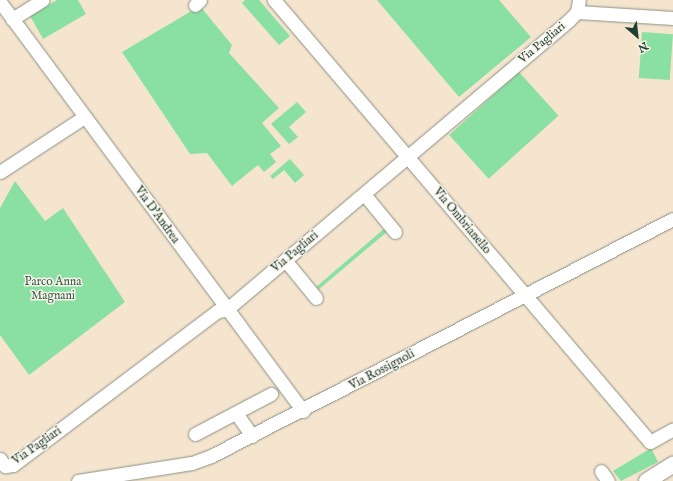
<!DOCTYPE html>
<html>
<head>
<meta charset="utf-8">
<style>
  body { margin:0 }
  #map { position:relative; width:673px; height:481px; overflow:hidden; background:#f5e5cf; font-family:"IM FELL English",serif }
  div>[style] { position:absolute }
  .green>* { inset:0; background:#8ae0a2; transform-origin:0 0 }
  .roads { filter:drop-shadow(0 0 1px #8a9182) drop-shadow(0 0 1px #8a9182) }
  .minor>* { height:13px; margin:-6.5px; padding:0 6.5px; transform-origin:6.5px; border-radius:6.5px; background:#fff }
  .major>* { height:16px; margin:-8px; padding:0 8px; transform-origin:8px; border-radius:8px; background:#fff }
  span { translate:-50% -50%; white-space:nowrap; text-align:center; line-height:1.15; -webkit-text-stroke:3px #f7f3e8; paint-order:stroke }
  .street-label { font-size:12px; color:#1f3d34 }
  .park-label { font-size:12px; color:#345e4a }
  .north { position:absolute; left:617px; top:16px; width:40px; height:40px; -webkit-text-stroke:3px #f7f3e8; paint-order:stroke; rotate:152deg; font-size:11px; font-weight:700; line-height:16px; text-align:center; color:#1f3d34 }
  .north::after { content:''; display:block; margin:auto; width:14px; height:18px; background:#1f3d34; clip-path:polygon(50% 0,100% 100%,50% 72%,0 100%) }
</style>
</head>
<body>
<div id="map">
  <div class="green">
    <i style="clip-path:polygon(57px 0,78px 0,86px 14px,43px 39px,30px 16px)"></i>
    <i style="clip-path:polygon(245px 0,259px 0,290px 36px,279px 45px,242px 3px)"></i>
    <i style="clip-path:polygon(377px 0,499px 0,531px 37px,459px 97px)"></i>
    <i style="clip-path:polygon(200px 6px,232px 45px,229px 53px,279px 108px,262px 123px,281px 146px,270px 154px,276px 162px,264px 172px,258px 165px,232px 186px,207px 153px,190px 154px,122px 52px)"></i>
    <i style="left:642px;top:32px;width:31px;height:46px;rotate:4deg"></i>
    <i style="left:519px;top:72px;width:59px;height:94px;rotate:48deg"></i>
    <i style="clip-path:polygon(297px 102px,306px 112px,289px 127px,298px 137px,289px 144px,271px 124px)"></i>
    <i style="clip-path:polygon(290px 159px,304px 175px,295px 183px,284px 170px,273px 179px,270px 176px)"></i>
    <i style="clip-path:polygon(15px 181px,45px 221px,63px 208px,125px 302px,29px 375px,0 335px,0 208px)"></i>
    <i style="clip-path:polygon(385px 228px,388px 231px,318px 290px,316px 287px)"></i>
    <i style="clip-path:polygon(651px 448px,658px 462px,621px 481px,613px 471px)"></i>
  </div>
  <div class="roads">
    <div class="minor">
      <i style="left:274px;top:0;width:580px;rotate:49.61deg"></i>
      <i style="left:650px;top:442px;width:26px;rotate:-29deg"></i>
      <i style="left:0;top:2px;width:509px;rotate:53.47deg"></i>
      <i style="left:195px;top:5px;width:7px;rotate:-45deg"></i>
      <i style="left:577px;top:12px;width:96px;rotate:3.6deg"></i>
      <i style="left:12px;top:19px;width:36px;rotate:-32deg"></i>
      <i style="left:0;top:172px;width:100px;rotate:-33.2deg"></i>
      <i style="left:364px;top:194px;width:49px;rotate:50.8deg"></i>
      <i style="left:285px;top:260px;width:49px;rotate:50.8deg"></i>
      <i style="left:236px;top:413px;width:28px;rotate:55deg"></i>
      <i style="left:195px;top:434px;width:86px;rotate:-27.8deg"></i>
      <i style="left:0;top:459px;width:9px;rotate:54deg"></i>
      <i style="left:5px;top:466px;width:8px;rotate:-7deg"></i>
      <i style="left:13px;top:465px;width:256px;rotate:-37deg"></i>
      <i style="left:217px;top:311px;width:9px;rotate:-6deg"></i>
      <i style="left:226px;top:310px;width:449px;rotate:-40.2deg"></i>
      <i style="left:569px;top:20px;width:11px;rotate:-45deg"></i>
      <i style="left:577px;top:12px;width:12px;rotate:-81deg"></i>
      <i style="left:601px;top:471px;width:12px;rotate:55deg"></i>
      <i style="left:78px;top:481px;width:115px;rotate:-9deg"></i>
      <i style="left:192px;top:463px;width:20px;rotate:-20deg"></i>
      <i style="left:211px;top:456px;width:519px;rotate:-27.16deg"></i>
    </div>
    <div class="major">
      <i style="left:647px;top:481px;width:31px;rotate:-32deg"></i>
    </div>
  </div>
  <div class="street-label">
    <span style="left:542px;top:43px;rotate:-40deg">Via Pagliari</span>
    <span style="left:157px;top:215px;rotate:54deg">Via D'Andrea</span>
    <span style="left:462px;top:221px;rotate:50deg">Via Ombrianello</span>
    <span style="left:295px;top:252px;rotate:-40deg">Via Pagliari</span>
    <span style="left:382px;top:370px;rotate:-28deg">Via Rossignoli</span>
    <span style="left:37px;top:446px;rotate:-35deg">Via Pagliari</span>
  </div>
  <div class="park-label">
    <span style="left:53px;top:289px">Parco Anna<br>Magnani</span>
  </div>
  <div class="north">N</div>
</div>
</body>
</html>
